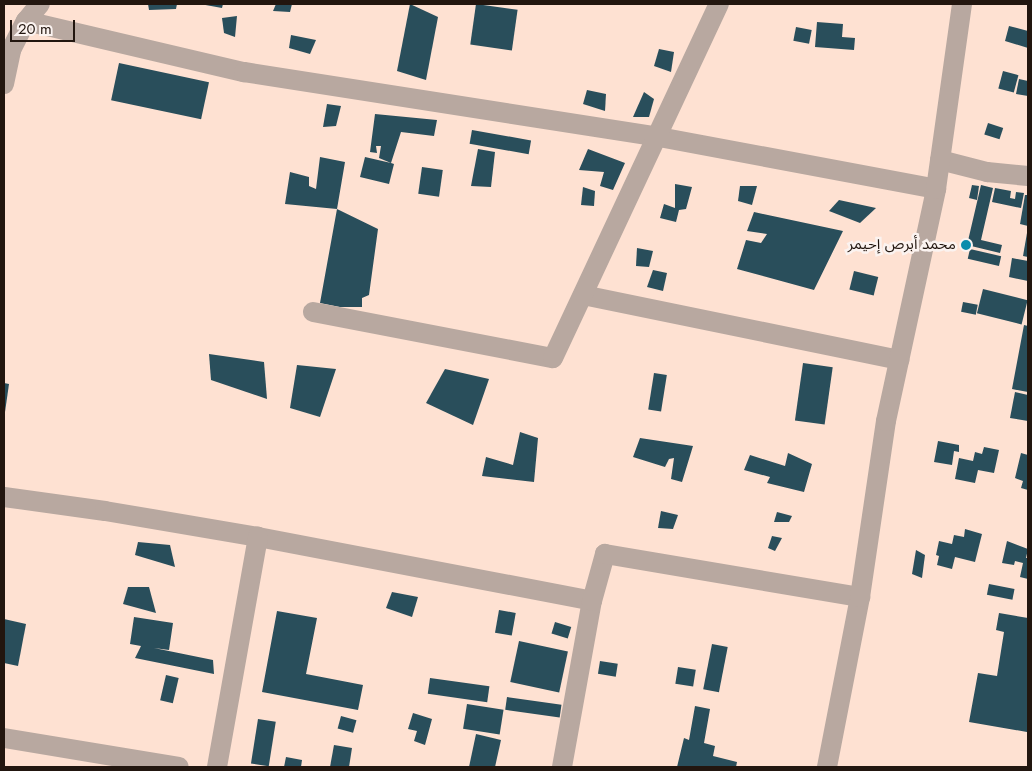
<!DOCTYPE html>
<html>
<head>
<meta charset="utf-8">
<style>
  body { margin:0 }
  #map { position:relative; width:1032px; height:771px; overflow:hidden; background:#fee1d2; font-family:Jost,"Noto Sans Arabic",sans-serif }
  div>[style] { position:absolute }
  .building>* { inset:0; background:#294e5b; transform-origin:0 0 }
  .street>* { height:20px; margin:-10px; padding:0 10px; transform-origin:10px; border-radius:10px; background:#b8a8a0 }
  .dots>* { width:14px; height:14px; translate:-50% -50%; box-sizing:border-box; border:2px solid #fbf3f0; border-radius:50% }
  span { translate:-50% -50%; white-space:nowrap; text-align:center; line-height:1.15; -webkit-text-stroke:5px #fbf3f0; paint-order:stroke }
  .poi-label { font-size:15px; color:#22160f }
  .right { translate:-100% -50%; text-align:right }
  .frame { position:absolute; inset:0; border:5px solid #22160f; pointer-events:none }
  .scale { position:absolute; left:10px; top:20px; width:65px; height:22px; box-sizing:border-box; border:2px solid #22160f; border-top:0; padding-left:6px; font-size:15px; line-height:18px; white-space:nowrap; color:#22160f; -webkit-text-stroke:4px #fbf3f0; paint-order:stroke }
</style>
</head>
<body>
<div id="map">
  <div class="building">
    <i style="clip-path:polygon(148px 4px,177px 4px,176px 9px,149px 10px)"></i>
    <i style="clip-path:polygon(200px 4px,223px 4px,222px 8px)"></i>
    <i style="clip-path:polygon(276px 4px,292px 4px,290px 12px,273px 11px)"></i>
    <i style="clip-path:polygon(410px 4px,438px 17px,426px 80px,397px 71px)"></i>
    <i style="left:476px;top:4px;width:42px;height:41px;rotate:8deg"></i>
    <i style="clip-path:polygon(237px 16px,235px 37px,224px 33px,222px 18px)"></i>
    <i style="clip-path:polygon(817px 22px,843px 24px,842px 37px,855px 38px,854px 50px,815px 47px)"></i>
    <i style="clip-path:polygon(1009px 26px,1028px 31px,1028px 48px,1005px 41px)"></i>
    <i style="left:796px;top:27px;width:16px;height:14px;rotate:11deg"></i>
    <i style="clip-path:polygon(291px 35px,316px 40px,310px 54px,289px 48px)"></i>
    <i style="clip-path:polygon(659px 49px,674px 52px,671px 72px,654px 66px)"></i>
    <i style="left:119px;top:63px;width:92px;height:38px;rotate:12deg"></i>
    <i style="left:1003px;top:71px;width:16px;height:18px;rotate:15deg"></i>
    <i style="clip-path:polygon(1019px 79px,1028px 81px,1028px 96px,1016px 94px)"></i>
    <i style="clip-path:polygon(587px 90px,606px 94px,605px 111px,583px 104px)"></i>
    <i style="clip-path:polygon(644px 92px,654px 99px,649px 117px,633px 117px)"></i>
    <i style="clip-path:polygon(327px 104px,341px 106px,336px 126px,323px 127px)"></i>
    <i style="clip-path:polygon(375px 114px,437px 120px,434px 136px,401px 132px,391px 163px,394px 164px,389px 184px,360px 177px,365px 157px,391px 163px,379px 158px,381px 146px,376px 146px,377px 153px,370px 152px)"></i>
    <i style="left:988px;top:123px;width:16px;height:12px;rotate:18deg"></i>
    <i style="left:472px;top:130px;width:60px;height:14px;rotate:10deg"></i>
    <i style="clip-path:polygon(478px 149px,495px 152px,491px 187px,471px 186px)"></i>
    <i style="clip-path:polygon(588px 149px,625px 163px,613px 190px,600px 186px,604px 172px,579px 170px)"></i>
    <i style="clip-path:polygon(320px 157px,345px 162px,337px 209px,285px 204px,290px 172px,309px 177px,309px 186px,316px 189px)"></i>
    <i style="left:422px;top:167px;width:21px;height:27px;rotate:8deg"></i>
    <i style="clip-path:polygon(675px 184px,692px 187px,686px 209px,679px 210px,676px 222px,660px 218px,664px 204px,675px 208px)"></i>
    <i style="clip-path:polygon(972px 185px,979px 186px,977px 200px,969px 198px)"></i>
    <i style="clip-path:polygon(981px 185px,993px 188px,981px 240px,1002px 245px,1000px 253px,967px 245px)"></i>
    <i style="clip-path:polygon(740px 186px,757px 186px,752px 205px,738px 201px)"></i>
    <i style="clip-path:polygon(583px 187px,595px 191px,594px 206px,581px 205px)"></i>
    <i style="clip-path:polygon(995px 188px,1011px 191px,1010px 198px,1015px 199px,1016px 192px,1024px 193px,1021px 208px,992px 202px)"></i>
    <i style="clip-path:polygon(1025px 195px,1028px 195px,1028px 226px,1020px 224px)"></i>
    <i style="clip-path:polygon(839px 200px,876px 208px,860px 223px,829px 211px)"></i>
    <i style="clip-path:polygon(337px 209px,378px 229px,369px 295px,362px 298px,362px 307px,340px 307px,320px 303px)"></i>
    <i style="clip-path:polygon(754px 212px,843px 231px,814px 290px,737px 269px,746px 240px,761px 243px,767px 234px,747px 231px)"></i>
    <i style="clip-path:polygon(1027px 233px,1028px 233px,1028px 257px,1023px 256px)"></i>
    <i style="clip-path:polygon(637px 248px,653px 251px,649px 267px,636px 266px)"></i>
    <i style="left:970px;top:249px;width:32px;height:10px;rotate:13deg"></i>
    <i style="clip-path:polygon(1012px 258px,1028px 261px,1028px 281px,1009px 277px)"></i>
    <i style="clip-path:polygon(653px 270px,667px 273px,663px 291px,647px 287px)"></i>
    <i style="left:854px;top:271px;width:25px;height:19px;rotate:14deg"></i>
    <i style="left:983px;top:289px;width:46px;height:25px;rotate:14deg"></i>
    <i style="left:963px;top:302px;width:15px;height:10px;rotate:11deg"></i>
    <i style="clip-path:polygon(1024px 325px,1028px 326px,1028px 392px,1012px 389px)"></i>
    <i style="clip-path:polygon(209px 354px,264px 362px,267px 399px,211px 380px)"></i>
    <i style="left:803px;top:363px;width:30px;height:58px;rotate:8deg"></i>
    <i style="clip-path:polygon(297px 365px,336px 369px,320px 417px,290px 408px)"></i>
    <i style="clip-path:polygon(445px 369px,489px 379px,473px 425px,426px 403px)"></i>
    <i style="left:654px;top:373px;width:13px;height:37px;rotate:9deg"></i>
    <i style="clip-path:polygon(4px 383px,9px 384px,5px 412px,4px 412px)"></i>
    <i style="clip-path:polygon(1015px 392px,1028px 395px,1028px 421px,1010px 418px)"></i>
    <i style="clip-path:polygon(520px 432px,538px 438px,534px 482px,482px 476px,486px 457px,513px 465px)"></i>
    <i style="clip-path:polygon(640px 438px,693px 446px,682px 482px,671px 479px,674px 458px,669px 459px,665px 467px,633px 457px)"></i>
    <i style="clip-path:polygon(938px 441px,959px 445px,959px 452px,954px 451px,952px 465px,934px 462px)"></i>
    <i style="clip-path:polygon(984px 447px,999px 450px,994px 473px,978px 470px,975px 483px,955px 479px,959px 458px,973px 461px,975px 452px,982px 454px)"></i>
    <i style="clip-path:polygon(788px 453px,812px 464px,804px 492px,767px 483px,770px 477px,744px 470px,750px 455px,785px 466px)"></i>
    <i style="clip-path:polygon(1021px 453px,1028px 455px,1028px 490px,1021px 488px,1023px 481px,1015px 478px)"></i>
    <i style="clip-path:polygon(661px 511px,678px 515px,673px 529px,658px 528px)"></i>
    <i style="clip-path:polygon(777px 512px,792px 516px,789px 522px,774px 522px)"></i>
    <i style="clip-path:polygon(965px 529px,982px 534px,975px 562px,955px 557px,952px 569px,937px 565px,939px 556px,936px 555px,939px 541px,952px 544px,954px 535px,964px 537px)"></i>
    <i style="clip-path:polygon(772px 536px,782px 538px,775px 551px,768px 548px)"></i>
    <i style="clip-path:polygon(1007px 541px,1028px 549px,1026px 558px,1028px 558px,1028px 579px,1020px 577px,1023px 563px,1015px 561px,1014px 565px,1002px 563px)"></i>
    <i style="clip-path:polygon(138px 542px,170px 545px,175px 567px,135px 555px)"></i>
    <i style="clip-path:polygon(916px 550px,925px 555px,922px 578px,912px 574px)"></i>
    <i style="left:989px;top:584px;width:26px;height:11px;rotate:11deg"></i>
    <i style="clip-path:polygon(128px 587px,149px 587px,156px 613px,123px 604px)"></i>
    <i style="clip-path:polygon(392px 592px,418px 597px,412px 617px,386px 608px)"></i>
    <i style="left:499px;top:610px;width:17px;height:23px;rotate:10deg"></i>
    <i style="clip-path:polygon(277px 611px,317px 618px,306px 674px,363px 685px,358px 710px,262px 692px)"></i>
    <i style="clip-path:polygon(999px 613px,1028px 618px,1027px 732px,969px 722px,978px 673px,997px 676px,1004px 632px,996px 630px)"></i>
    <i style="clip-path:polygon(134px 617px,173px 623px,169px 650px,154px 648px,213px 660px,214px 674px,135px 658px,141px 646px,130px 644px)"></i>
    <i style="clip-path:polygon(4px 619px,26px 624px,18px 666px,4px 663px)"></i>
    <i style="left:555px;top:622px;width:17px;height:12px;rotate:17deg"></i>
    <i style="left:519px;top:641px;width:50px;height:42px;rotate:12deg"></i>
    <i style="left:712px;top:644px;width:16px;height:46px;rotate:11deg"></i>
    <i style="left:600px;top:661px;width:18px;height:13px;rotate:9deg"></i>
    <i style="left:678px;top:667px;width:18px;height:17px;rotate:9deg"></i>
    <i style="left:166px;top:675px;width:13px;height:26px;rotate:13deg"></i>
    <i style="left:430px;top:678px;width:60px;height:16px;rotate:8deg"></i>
    <i style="left:507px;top:697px;width:55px;height:13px;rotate:8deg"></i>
    <i style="left:467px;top:704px;width:37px;height:25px;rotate:9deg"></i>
    <i style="clip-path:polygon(695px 706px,710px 709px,704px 743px,715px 746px,713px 756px,737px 762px,736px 767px,677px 767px,684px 738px,689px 740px)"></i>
    <i style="clip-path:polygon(413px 713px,432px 719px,425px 745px,414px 741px,417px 731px,408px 729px)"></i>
    <i style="left:341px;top:716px;width:16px;height:13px;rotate:15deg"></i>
    <i style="left:258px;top:719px;width:18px;height:45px;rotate:9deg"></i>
    <i style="clip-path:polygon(476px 734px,501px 740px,495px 767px,469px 767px)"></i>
    <i style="clip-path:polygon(334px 745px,352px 748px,349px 767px,330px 767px)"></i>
    <i style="clip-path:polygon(286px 757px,302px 760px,301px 767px,284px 767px)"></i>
  </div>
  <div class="street">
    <i style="left:26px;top:21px;width:224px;rotate:13.2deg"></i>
    <i style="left:244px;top:72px;width:420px;rotate:8.9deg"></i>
    <i style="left:659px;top:137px;width:282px;rotate:10.6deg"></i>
    <i style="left:4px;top:84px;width:35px;rotate:-78deg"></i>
    <i style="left:11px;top:50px;width:33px;rotate:-63deg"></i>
    <i style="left:26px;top:21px;width:22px;rotate:-51deg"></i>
    <i style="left:940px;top:160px;width:49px;rotate:14.3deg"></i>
    <i style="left:987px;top:172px;width:41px;rotate:5.6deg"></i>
    <i style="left:583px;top:295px;width:323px;rotate:11.6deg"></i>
    <i style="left:313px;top:312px;width:244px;rotate:10.9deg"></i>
    <i style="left:553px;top:358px;width:391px;rotate:-64.9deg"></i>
    <i style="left:4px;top:497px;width:102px;rotate:7.9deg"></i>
    <i style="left:105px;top:511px;width:155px;rotate:9.6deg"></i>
    <i style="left:258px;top:537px;width:340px;rotate:10.8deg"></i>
    <i style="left:4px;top:738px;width:177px;rotate:9.4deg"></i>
    <i style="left:217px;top:767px;width:234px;rotate:-79.9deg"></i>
    <i style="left:562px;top:767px;width:169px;rotate:-79.8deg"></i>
    <i style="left:592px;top:601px;width:49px;rotate:-74.5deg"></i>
    <i style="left:605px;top:554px;width:259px;rotate:9.6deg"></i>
    <i style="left:827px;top:767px;width:173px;rotate:-79deg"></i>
    <i style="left:860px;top:597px;width:178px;rotate:-81.6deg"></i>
    <i style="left:886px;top:421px;width:237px;rotate:-77.8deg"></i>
    <i style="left:936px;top:189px;width:187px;rotate:-82deg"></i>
  </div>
  <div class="dots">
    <i style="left:966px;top:245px;background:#0b8cac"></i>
  </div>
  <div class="poi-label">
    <span class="right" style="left:956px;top:245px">محمد أبرص إحيمر</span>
  </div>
  <div class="frame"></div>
  <div class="scale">20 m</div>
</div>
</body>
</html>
